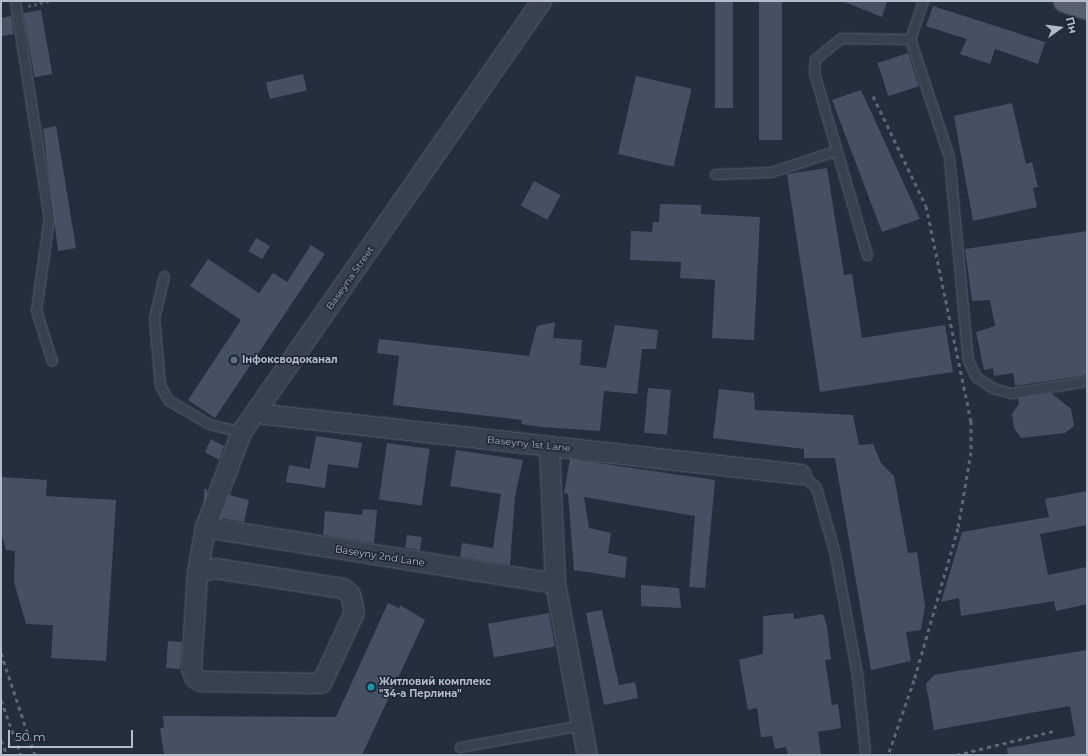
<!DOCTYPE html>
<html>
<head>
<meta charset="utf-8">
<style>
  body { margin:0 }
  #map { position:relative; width:1088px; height:756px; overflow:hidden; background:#242f3e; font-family:Montserrat,sans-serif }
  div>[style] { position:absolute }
  .building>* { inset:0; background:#455162; transform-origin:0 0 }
  .path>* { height:2.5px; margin-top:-1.25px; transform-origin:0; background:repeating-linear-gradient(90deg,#44595c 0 3px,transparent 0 6px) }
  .roads { filter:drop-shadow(0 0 1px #565f6c) drop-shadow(0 0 1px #565f6c) }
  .service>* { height:9px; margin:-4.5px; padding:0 4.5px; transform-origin:4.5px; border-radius:4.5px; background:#38414e }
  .minor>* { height:19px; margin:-9.5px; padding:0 9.5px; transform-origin:9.5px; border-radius:9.5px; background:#38414e }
  .primary>* { height:22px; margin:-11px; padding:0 11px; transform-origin:11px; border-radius:11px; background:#56606e }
  .rail>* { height:3px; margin-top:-1.5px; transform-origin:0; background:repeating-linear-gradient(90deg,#5a6575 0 4px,transparent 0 8px) }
  .dots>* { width:11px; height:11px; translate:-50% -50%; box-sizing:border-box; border:2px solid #1d2633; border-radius:50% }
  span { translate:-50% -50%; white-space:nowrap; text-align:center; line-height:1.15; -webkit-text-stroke:3px #1d2633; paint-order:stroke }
  .street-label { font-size:10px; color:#b4bcc9 }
  .poi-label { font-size:10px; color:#b4bcc9; font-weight:700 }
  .left { translate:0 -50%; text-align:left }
  .frame { position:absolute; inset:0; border:2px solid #b4bcc9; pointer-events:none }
  .north { position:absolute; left:1040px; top:8px; width:40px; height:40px; -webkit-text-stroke:3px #1d2633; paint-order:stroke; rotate:76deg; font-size:11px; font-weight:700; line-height:16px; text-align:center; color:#b4bcc9 }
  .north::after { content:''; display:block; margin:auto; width:14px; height:18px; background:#b4bcc9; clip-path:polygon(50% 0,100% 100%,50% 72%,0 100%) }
  .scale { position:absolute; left:8px; top:730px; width:125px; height:18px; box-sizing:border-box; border:2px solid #b4bcc9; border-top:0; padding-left:5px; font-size:12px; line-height:14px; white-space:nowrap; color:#b4bcc9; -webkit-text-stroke:3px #1d2633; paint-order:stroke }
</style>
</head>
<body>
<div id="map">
  <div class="building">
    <i style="left:715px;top:1px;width:18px;height:107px"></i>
    <i style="left:759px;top:1px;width:23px;height:139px"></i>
    <i style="clip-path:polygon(842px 1px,887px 1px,882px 17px)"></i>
    <i style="clip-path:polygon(933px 6px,1045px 42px,1038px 64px,995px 49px,990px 64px,960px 54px,967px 39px,926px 26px)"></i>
    <i style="left:41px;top:10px;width:65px;height:18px;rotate:80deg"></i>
    <i style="clip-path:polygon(11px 16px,14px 34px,1px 36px,1px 18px)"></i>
    <i style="left:908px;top:53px;width:35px;height:32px;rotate:72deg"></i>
    <i style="left:303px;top:74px;width:17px;height:38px;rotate:77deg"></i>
    <i style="left:636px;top:76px;width:57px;height:80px;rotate:13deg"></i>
    <i style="clip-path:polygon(861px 90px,920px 219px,882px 232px,832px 100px)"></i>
    <i style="clip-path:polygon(1012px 103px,1026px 164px,1032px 162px,1038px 187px,1033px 188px,1037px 207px,973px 221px,954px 116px)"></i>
    <i style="clip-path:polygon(56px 126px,76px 248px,58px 251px,43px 129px)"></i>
    <i style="clip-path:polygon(827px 168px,844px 275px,852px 274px,862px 338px,945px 325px,953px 372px,820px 392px,787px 174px)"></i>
    <i style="left:534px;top:181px;width:30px;height:28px;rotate:28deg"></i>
    <i style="clip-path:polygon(660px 204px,701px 205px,701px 214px,760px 217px,754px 340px,712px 338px,715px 280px,680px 278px,681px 262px,630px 260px,631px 231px,652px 232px,653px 222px,659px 222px)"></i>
    <i style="clip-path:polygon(1087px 231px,1087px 375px,1015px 386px,1013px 373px,994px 376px,993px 368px,984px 370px,976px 332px,995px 326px,990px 300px,972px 301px,965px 249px)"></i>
    <i style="left:256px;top:238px;width:16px;height:15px;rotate:30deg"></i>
    <i style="clip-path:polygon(311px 245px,325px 254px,215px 418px,188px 400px,241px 320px,190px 286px,208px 259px,259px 293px,273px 273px,287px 282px)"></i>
    <i style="clip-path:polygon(555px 322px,553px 338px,582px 340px,580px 365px,606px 368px,615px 325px,658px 330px,656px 349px,642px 349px,637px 394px,604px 391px,600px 431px,542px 427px,521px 424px,522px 420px,393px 405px,399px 356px,377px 353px,379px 339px,529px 356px,537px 326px)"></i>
    <i style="left:648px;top:388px;width:23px;height:45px;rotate:5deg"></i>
    <i style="clip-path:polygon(719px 389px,754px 393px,755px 410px,853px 415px,859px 445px,873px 444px,881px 463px,894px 476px,908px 553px,917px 552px,925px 606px,921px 630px,906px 632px,911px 661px,871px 670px,835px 458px,804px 458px,804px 449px,713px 438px)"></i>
    <i style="clip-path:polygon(1051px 393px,1071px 409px,1074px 426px,1065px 433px,1021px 438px,1014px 428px,1012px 414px,1019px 404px,1018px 398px)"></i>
    <i style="clip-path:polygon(316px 436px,362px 443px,358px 468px,328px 464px,325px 488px,286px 482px,289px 465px,310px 469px)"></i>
    <i style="clip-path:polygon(211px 439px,224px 446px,219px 460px,205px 452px)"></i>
    <i style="left:387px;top:443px;width:43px;height:57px;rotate:8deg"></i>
    <i style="clip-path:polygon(456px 450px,523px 460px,515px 496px,510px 565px,460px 557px,462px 543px,493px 548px,501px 494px,450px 486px)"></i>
    <i style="clip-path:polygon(570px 459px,715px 480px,705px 588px,689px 587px,695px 516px,584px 497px,589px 528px,611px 533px,608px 553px,627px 557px,625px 578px,574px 570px,568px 494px,564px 493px)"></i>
    <i style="clip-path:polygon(1px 477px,47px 480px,46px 496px,116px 500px,106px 661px,51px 658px,53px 625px,26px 624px,14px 582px,15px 551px,6px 550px,1px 533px)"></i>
    <i style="left:204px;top:489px;width:3px;height:24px"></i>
    <i style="clip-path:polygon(1087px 491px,1087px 525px,1040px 534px,1048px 575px,1087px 567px,1087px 604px,1056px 611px,1054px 601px,961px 616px,959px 598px,941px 602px,962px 532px,1049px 517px,1045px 499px)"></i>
    <i style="clip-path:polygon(229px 495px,249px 500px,244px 522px,220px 518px)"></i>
    <i style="clip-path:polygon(363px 509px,377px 510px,374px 543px,323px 535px,325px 511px,362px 515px)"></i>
    <i style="left:407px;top:535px;width:15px;height:13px;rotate:8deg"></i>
    <i style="clip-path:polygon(641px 585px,679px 588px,681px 608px,641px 606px)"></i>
    <i style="clip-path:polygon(388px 603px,399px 608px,400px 605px,425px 620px,362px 755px,164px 755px,160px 728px,164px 728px,163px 716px,336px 717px)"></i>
    <i style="clip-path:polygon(602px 610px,619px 685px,635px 682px,638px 698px,604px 705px,586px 613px)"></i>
    <i style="left:549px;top:613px;width:34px;height:62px;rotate:80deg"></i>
    <i style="clip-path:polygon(793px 613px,794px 619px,823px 614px,827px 626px,831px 659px,825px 660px,832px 705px,838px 704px,841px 728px,818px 732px,821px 755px,788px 755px,786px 747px,775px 749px,772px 736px,761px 737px,757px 708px,748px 710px,739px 660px,763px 654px,763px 616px)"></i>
    <i style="left:168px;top:641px;width:14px;height:27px;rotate:4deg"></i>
    <i style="clip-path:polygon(1087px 650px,1087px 755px,1008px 755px,1007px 748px,1075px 736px,1070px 706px,934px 730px,926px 684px,934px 675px)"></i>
  </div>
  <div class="path">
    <i style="left:28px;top:6px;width:22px;rotate:-13deg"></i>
  </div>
  <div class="roads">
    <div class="service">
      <i style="left:15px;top:1px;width:220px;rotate:81.1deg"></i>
      <i style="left:49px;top:218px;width:93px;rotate:98deg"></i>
      <i style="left:36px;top:310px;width:53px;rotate:72.6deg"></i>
      <i style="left:923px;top:1px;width:40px;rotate:108.9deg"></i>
      <i style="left:910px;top:39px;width:124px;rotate:71.7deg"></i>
      <i style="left:949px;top:157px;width:204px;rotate:84.7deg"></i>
      <i style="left:968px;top:360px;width:19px;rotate:65deg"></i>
      <i style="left:976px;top:377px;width:20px;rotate:33deg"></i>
      <i style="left:993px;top:388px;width:19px;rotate:16deg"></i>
      <i style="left:1011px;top:393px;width:77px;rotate:-9deg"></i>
      <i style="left:715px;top:174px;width:56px;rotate:-2deg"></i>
      <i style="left:771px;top:172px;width:66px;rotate:-18.4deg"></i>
      <i style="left:867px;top:255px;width:190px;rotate:-106.2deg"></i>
      <i style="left:814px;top:73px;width:14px;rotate:-86deg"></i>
      <i style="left:815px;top:59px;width:33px;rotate:-39deg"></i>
      <i style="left:841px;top:38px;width:69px;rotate:0.8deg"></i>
      <i style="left:164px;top:276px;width:43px;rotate:103.4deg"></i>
      <i style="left:154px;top:318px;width:67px;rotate:84.9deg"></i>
      <i style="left:160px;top:385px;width:17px;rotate:62deg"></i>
      <i style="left:168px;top:400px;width:48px;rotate:30.3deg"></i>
      <i style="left:209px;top:424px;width:33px;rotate:14deg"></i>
      <i style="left:801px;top:474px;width:20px;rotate:41deg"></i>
      <i style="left:816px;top:487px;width:66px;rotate:74.1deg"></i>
      <i style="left:834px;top:550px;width:126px;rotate:79.5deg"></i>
      <i style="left:857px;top:674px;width:77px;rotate:84.1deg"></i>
      <i style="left:460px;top:747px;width:123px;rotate:-10.3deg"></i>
    </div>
    <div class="minor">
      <i style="left:256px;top:413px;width:548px;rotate:6.39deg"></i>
      <i style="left:549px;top:446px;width:137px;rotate:87.5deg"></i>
      <i style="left:555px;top:583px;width:175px;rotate:79.5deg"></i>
      <i style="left:205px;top:527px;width:354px;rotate:9.1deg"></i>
      <i style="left:197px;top:572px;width:18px;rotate:-13deg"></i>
      <i style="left:215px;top:568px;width:130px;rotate:8.9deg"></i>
      <i style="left:343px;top:588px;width:9px;rotate:41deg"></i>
      <i style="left:350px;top:594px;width:18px;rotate:77deg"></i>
      <i style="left:354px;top:612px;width:78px;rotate:114.9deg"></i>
      <i style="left:321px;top:683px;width:121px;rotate:-179.1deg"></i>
      <i style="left:200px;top:681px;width:7px;rotate:-146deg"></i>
      <i style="left:194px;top:677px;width:9px;rotate:-108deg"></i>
      <i style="left:191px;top:668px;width:96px;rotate:-86.4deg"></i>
      <i style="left:197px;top:572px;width:46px;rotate:-79.9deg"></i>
      <i style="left:205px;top:527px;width:102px;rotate:-69.2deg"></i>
      <i style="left:241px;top:432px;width:525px;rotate:-55.16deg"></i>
    </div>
    <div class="primary">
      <i style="left:1065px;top:1px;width:23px;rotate:18deg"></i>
    </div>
  </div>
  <div class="rail">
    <i style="left:873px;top:96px;width:122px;rotate:64.3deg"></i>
    <i style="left:926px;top:206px;width:220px;rotate:78.2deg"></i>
    <i style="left:971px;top:421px;width:31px;rotate:90deg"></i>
    <i style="left:971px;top:452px;width:77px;rotate:99.7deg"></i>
    <i style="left:958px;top:528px;width:158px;rotate:106.1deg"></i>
    <i style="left:914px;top:680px;width:79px;rotate:109.1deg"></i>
    <i style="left:1px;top:653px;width:108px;rotate:71.6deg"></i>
    <i style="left:1px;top:700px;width:59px;rotate:70deg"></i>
    <i style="left:1px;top:740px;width:16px;rotate:68deg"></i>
    <i style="left:956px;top:755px;width:101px;rotate:-13.8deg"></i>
  </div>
  <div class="dots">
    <i style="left:234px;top:360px;background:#5c6f8a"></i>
    <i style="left:371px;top:687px;background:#0f9aa8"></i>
  </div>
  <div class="street-label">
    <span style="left:350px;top:278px;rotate:-55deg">Baseyna Street</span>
    <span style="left:529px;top:444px;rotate:6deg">Baseyny 1st Lane</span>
    <span style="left:380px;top:556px;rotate:9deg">Baseyny 2nd Lane</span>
  </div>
  <div class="poi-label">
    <span class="left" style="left:242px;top:360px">Інфоксводоканал</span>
    <span class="left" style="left:379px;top:687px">Житловий комплекс<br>"34-а Перлина"</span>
  </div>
  <div class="frame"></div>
  <div class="north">Пн</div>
  <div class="scale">50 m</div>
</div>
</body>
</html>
